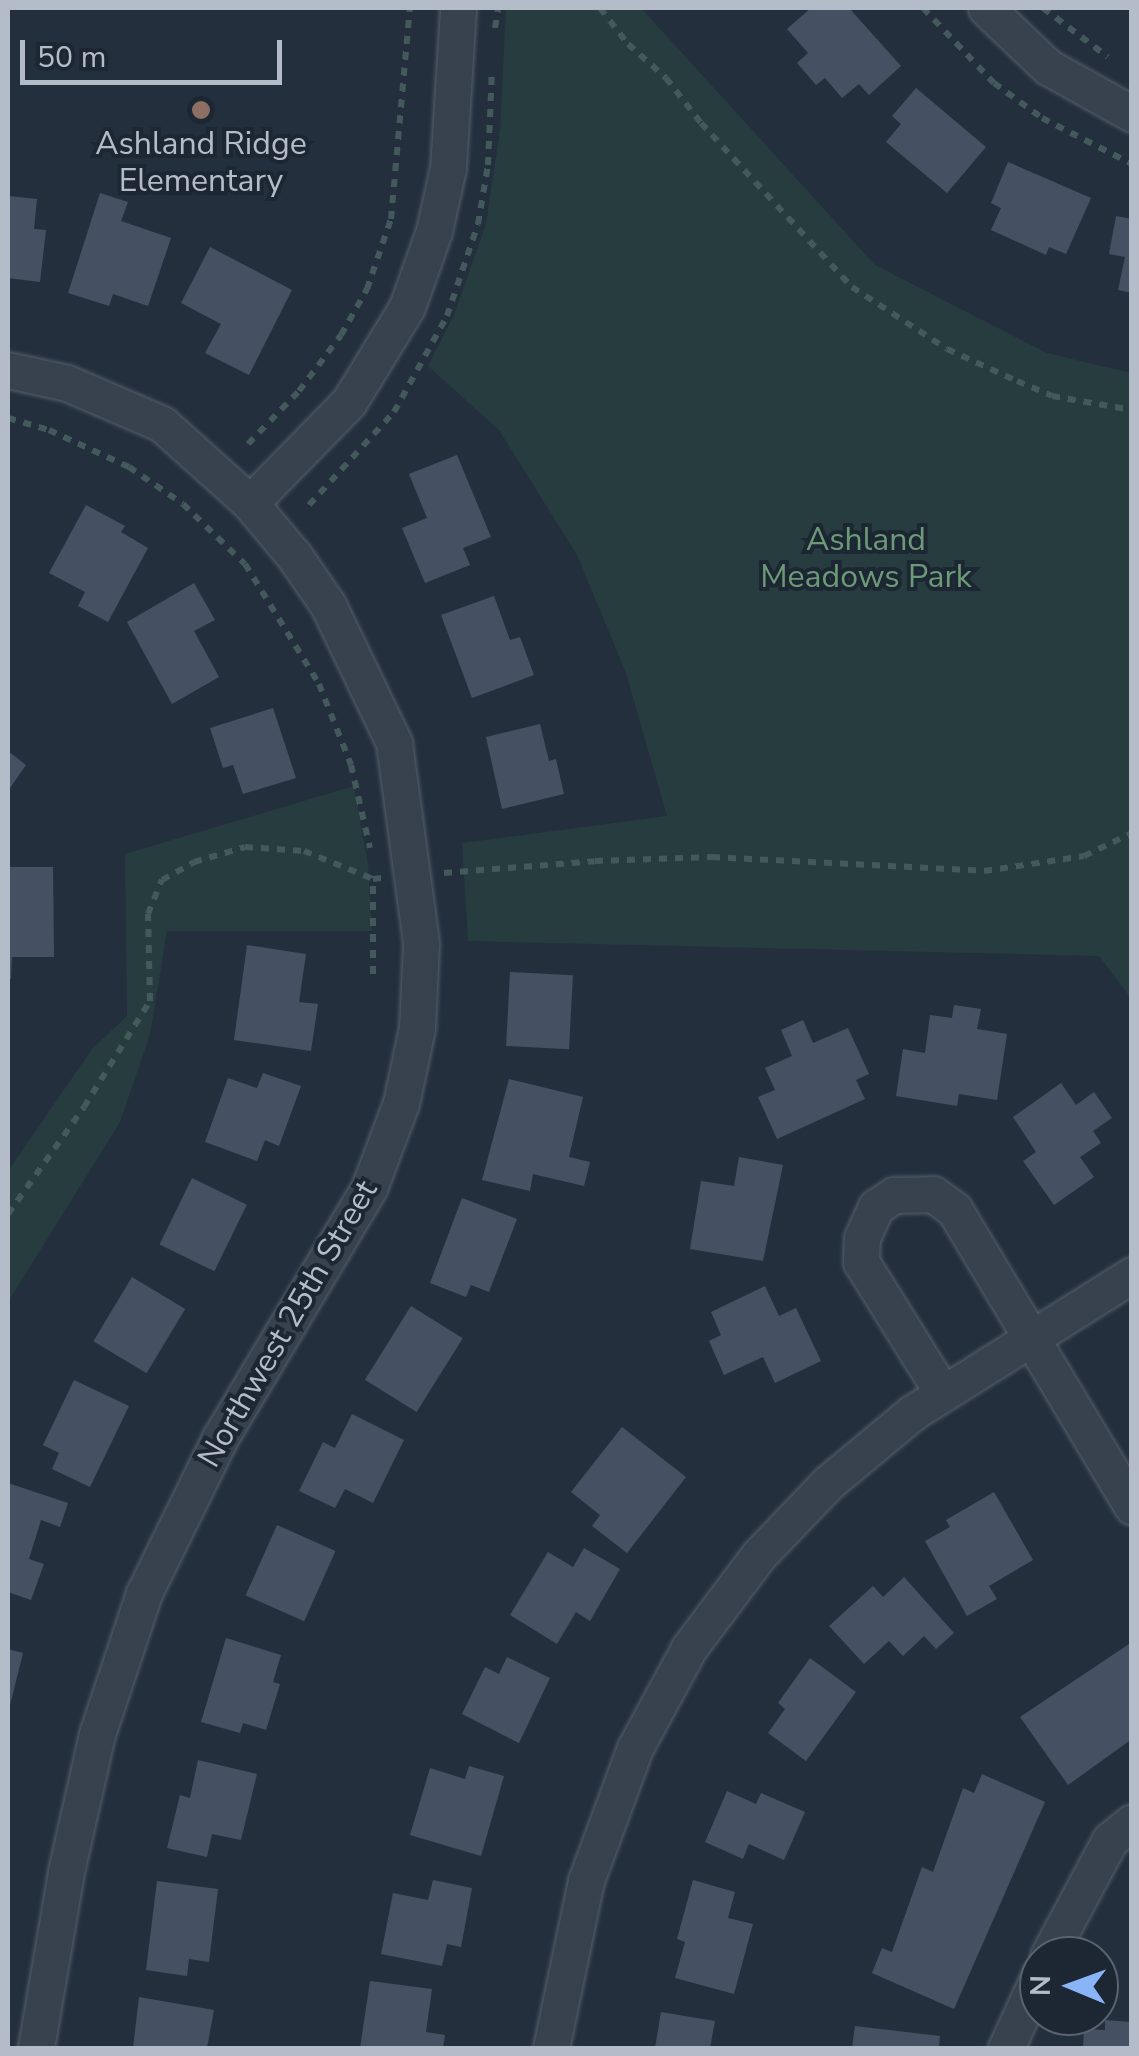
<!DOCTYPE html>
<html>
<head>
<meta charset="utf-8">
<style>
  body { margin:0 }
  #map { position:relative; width:1139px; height:2056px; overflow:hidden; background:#242f3e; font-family:"Nunito Sans",sans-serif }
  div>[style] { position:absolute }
  .green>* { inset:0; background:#263c3f }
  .building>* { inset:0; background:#455162; transform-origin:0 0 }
  .path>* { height:6px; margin-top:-3px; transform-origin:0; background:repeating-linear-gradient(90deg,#44595c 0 8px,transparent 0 16px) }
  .roads { filter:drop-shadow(0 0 2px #565f6c) drop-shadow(0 0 2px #565f6c) }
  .minor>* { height:35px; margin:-17.5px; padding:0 17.5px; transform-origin:17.5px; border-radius:17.5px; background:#38414e }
  .dots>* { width:28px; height:28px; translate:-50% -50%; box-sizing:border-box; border:5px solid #1d2633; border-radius:50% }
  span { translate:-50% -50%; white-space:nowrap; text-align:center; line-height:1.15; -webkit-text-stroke:8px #1d2633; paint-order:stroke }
  .poi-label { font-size:32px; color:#b4bcc9 }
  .park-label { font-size:32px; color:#6b9a76 }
  .street-label { font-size:32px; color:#b4bcc9 }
  .frame { position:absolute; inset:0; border:10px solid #b4bcc9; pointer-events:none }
  .north { position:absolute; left:1019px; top:1936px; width:100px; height:100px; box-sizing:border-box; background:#1d2633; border:2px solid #59626f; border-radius:50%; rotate:271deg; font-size:28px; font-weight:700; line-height:40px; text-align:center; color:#b4bcc9 }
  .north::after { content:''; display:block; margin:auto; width:35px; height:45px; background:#8ab4f8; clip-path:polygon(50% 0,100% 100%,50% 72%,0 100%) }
  .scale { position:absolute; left:20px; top:40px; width:262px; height:45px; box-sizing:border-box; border:5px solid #b4bcc9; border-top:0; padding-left:12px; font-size:30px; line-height:35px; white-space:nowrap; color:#b4bcc9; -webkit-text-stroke:8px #1d2633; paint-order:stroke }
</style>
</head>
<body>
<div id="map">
  <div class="green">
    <i style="clip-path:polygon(506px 8px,641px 8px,875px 265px,1047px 353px,1131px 373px,1131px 998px,1099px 956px,468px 941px,462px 843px,667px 816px,626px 673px,577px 555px,499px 430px,428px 366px,454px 315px,486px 224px,500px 130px)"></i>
    <i style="clip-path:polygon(354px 786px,368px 864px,372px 931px,167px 931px,150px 1035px,120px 1122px,8px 1302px,8px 1171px,92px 1049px,127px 1016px,125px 854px)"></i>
  </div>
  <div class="building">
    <i style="clip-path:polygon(811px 8px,849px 8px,901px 66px,869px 95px,859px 84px,842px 98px,825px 78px,816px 85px,797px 63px,808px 53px,787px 29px)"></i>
    <i style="clip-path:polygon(916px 88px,986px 147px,947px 193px,886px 142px,901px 124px,892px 116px)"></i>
    <i style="clip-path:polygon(1008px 162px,1091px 198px,1066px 254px,1049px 247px,1046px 255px,991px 230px,1001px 208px,991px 203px)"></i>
    <i style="clip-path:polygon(100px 193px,128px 202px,121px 221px,171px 238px,148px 306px,113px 294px,109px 306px,68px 293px)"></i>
    <i style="clip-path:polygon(8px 196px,37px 199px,34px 229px,46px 230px,40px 282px,8px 278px)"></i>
    <i style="clip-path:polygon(1116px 216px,1132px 219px,1132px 293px,1118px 290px,1125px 257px,1109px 254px)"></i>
    <i style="clip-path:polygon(210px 247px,292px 290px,249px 375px,205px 353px,221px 324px,181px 303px)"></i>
    <i style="clip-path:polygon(457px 455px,491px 537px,463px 548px,470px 565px,425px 583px,402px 528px,427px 518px,409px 474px)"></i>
    <i style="clip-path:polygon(86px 505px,125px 526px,121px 532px,148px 548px,108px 622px,78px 606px,85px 592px,49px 573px)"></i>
    <i style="clip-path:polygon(194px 583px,215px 620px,194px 631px,219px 677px,172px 704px,127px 622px)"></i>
    <i style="clip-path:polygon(494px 596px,510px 640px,520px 637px,534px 675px,472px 698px,441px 615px)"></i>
    <i style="clip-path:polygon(273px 708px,296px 778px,243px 794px,233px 765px,223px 768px,210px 728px)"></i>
    <i style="clip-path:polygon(540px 724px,549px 761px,556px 759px,564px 794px,502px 809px,486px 737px)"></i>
    <i style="clip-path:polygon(8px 751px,26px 765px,8px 791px)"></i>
    <i style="clip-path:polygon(8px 867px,53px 867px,54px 957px,12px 957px,11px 979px,8px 979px)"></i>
    <i style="clip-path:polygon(247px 945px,306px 954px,299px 1002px,318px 1004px,311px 1051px,234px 1040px)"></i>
    <i style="left:510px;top:972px;width:63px;height:74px;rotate:3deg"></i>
    <i style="clip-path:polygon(954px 1005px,981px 1009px,977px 1029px,1007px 1034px,997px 1100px,959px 1094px,957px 1106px,896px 1096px,903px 1049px,925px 1053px,930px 1015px,952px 1018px)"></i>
    <i style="clip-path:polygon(803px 1020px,813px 1043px,848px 1028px,869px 1074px,856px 1080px,865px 1099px,777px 1139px,758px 1097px,775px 1090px,765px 1068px,792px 1056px,781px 1030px)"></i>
    <i style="clip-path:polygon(263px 1073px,301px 1086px,279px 1146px,265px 1140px,257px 1161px,205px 1142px,228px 1078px,257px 1088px)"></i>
    <i style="clip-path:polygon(509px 1079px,583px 1097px,569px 1157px,590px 1162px,584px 1186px,533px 1174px,530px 1191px,482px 1180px)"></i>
    <i style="clip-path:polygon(1061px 1083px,1076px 1105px,1094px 1092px,1112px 1118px,1093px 1131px,1101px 1143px,1080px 1157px,1094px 1177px,1054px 1205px,1023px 1161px,1036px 1152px,1013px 1117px)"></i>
    <i style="clip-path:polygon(739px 1157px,783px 1165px,763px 1261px,690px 1249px,701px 1181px,734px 1186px)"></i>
    <i style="left:192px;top:1178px;width:61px;height:74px;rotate:26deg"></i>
    <i style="clip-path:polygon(462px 1198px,517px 1219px,489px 1292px,471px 1285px,466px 1297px,430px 1283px)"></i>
    <i style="left:132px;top:1277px;width:62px;height:75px;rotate:31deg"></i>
    <i style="clip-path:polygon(765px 1286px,779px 1316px,796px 1308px,821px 1361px,775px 1383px,763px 1357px,724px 1375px,709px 1341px,721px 1335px,711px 1312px)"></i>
    <i style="left:411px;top:1306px;width:61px;height:87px;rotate:32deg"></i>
    <i style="clip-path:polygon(74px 1380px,129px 1406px,90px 1487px,52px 1469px,59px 1453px,43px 1445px)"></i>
    <i style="clip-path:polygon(352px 1414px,404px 1440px,373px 1503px,345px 1489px,335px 1508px,299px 1491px,323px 1442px,335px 1448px)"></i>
    <i style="clip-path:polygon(622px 1427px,686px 1477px,627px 1553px,592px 1526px,600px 1515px,571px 1492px)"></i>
    <i style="clip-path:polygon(8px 1483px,68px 1503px,60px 1527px,41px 1520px,29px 1559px,44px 1564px,31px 1600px,8px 1592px)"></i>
    <i style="clip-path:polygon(994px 1492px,1033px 1560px,989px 1586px,997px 1599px,967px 1616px,925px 1541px,950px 1527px,946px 1520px)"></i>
    <i style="left:277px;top:1525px;width:64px;height:77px;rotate:24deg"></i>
    <i style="clip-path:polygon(584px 1548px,620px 1569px,590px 1621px,576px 1612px,557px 1644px,510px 1615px,548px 1552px,573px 1567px)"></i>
    <i style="clip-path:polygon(904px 1577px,954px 1633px,936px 1649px,924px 1636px,903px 1656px,889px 1641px,864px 1664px,829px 1626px,873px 1586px,883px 1597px)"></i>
    <i style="clip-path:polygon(226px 1638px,281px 1655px,273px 1682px,280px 1684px,266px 1730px,243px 1723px,240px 1733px,201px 1722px)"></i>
    <i style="clip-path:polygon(1132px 1642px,1132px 1739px,1068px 1785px,1020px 1717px)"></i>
    <i style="clip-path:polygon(8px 1649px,23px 1653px,9px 1709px,8px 1709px)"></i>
    <i style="clip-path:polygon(507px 1657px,550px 1678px,519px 1743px,462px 1714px,485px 1667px,499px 1674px)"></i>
    <i style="clip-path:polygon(810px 1658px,856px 1692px,806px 1761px,768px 1733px,785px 1709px,778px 1703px)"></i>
    <i style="clip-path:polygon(198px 1760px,257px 1774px,241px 1840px,212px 1834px,207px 1857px,167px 1848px,180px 1795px,190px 1798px)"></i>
    <i style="clip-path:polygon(469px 1766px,504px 1776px,481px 1856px,410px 1835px,430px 1768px,465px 1779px)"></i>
    <i style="clip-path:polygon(982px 1774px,1045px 1802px,954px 2009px,872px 1973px,882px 1948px,892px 1952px,922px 1867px,933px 1872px,963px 1788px,974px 1793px)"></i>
    <i style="clip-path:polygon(727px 1791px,756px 1804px,761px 1793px,805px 1812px,784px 1860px,749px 1844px,743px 1859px,705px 1842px)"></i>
    <i style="clip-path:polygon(433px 1880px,472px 1888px,461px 1947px,447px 1944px,442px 1966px,381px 1954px,393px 1893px,428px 1900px)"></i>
    <i style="clip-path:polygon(693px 1880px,735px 1892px,728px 1918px,753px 1924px,734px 1994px,675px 1978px,685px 1942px,677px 1939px)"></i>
    <i style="clip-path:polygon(157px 1881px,218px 1889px,209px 1962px,189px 1959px,187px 1976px,146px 1970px)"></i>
    <i style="clip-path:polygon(370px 1981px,432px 1989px,426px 2032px,445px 2035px,443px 2048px,360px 2048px)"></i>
    <i style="clip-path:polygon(139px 1997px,214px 2010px,207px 2048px,133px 2048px)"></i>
    <i style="clip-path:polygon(661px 2012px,715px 2021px,710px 2048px,655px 2048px)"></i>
    <i style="clip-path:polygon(1105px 2020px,1132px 2022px,1132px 2048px,1083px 2048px,1084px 2029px,1105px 2030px)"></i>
    <i style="clip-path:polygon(855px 2026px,940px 2036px,939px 2048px,852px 2048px)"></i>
  </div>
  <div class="path">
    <i style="left:600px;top:8px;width:46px;rotate:52.1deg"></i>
    <i style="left:628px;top:44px;width:51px;rotate:41.8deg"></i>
    <i style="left:666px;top:78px;width:57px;rotate:52.1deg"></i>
    <i style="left:701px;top:123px;width:223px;rotate:47.4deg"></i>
    <i style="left:852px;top:287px;width:113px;rotate:33.1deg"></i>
    <i style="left:947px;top:349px;width:77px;rotate:24.6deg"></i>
    <i style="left:1017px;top:381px;width:38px;rotate:23deg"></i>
    <i style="left:1052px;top:396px;width:81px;rotate:9.9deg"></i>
    <i style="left:923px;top:8px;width:103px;rotate:46.6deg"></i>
    <i style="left:994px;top:83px;width:59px;rotate:36.1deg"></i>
    <i style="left:1042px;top:118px;width:101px;rotate:27.1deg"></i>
    <i style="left:1043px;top:8px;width:81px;rotate:37deg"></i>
    <i style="left:495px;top:28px;width:20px;rotate:-81deg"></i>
    <i style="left:8px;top:418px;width:43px;rotate:16.3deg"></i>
    <i style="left:49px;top:430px;width:88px;rotate:24.8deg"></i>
    <i style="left:129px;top:467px;width:65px;rotate:34.4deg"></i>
    <i style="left:183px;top:504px;width:86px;rotate:44.1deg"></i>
    <i style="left:245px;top:564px;width:141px;rotate:58.3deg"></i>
    <i style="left:319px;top:684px;width:87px;rotate:68.4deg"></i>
    <i style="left:351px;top:765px;width:85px;rotate:77.1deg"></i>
    <i style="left:248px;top:444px;width:74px;rotate:-46.1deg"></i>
    <i style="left:299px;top:391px;width:70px;rotate:-53.1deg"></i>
    <i style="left:341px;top:335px;width:53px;rotate:-60.5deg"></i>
    <i style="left:367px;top:289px;width:74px;rotate:-71.1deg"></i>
    <i style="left:391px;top:219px;width:212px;rotate:-84.9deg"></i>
    <i style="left:309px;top:505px;width:126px;rotate:-47.6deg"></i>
    <i style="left:394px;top:412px;width:110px;rotate:-61.1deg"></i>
    <i style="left:447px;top:316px;width:97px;rotate:-71.4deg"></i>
    <i style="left:478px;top:224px;width:60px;rotate:-80.4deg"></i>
    <i style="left:488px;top:165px;width:95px;rotate:-87.6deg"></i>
    <i style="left:444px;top:873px;width:151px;rotate:-4.5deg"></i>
    <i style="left:595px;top:861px;width:117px;rotate:-2deg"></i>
    <i style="left:712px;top:857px;width:272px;rotate:2.9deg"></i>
    <i style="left:984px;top:871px;width:101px;rotate:-8.5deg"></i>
    <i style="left:1084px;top:856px;width:53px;rotate:-25.6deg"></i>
    <i style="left:373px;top:974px;width:98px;rotate:-90deg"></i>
    <i style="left:8px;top:1214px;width:131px;rotate:-54.6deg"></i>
    <i style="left:84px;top:1107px;width:125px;rotate:-58.1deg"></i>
    <i style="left:150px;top:1001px;width:87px;rotate:-91.3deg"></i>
    <i style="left:148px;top:914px;width:37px;rotate:-68deg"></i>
    <i style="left:162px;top:880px;width:37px;rotate:-29deg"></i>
    <i style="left:194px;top:862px;width:53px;rotate:-16.4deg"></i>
    <i style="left:245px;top:847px;width:59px;rotate:3.9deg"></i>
    <i style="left:304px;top:851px;width:74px;rotate:22.1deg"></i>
    <i style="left:373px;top:879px;width:9px;rotate:-6deg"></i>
  </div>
  <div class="roads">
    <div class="minor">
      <i style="left:986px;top:8px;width:86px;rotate:43.6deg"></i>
      <i style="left:1048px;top:67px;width:96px;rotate:29.2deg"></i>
      <i style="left:8px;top:370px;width:60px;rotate:12.4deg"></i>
      <i style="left:67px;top:383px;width:103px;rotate:23.3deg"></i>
      <i style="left:162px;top:424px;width:118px;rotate:41.9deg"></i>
      <i style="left:250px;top:503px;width:70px;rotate:50.2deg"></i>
      <i style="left:295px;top:557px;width:58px;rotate:55.5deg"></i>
      <i style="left:328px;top:605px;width:153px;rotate:64.4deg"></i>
      <i style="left:394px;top:743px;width:203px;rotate:82.3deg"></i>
      <i style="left:421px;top:944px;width:84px;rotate:92.7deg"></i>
      <i style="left:417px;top:1028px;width:77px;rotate:102deg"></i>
      <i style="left:401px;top:1103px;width:91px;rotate:110.6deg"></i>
      <i style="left:369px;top:1188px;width:291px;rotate:120.8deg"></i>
      <i style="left:220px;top:1438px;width:173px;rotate:116.1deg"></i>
      <i style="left:144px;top:1593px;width:149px;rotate:108.4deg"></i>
      <i style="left:97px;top:1734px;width:141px;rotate:102.7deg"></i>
      <i style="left:66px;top:1872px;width:179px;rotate:99.7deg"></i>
      <i style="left:250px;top:503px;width:141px;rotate:-45.6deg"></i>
      <i style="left:349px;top:402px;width:111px;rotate:-58.6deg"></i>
      <i style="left:407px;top:307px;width:81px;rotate:-70.4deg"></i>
      <i style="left:434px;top:231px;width:65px;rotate:-77.5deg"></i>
      <i style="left:448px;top:168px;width:160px;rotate:-86.4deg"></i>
      <i style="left:942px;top:1392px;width:153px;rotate:-121.9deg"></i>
      <i style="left:861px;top:1262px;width:24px;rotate:-88deg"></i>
      <i style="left:862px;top:1238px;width:34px;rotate:-66deg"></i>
      <i style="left:876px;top:1207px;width:22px;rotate:-34deg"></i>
      <i style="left:894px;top:1195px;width:39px;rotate:-1deg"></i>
      <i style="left:933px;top:1194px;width:26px;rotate:36deg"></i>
      <i style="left:954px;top:1209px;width:347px;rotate:59.1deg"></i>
      <i style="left:1048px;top:1956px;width:132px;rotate:-61.9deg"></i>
      <i style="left:1110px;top:1840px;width:28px;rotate:-39deg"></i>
      <i style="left:551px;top:2048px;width:171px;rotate:-78.2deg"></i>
      <i style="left:586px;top:1881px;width:142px;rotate:-69.8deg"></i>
      <i style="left:635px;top:1748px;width:114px;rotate:-61.6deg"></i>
      <i style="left:689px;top:1648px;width:115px;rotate:-53.1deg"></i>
      <i style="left:758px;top:1556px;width:103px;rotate:-46.2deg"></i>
      <i style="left:829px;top:1482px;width:108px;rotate:-39.7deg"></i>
      <i style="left:912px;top:1413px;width:260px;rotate:-32.1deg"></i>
      <i style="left:1006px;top:2048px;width:79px;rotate:-65.4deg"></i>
    </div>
  </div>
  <div class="dots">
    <i style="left:201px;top:110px;background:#8d6e63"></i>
  </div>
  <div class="poi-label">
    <span style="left:201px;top:163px">Ashland Ridge<br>Elementary</span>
  </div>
  <div class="park-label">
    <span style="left:866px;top:559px">Ashland<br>Meadows Park</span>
  </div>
  <div class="street-label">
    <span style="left:288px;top:1324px;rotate:-60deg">Northwest 25th Street</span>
  </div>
  <div class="frame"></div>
  <div class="north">N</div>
  <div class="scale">50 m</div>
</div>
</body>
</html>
